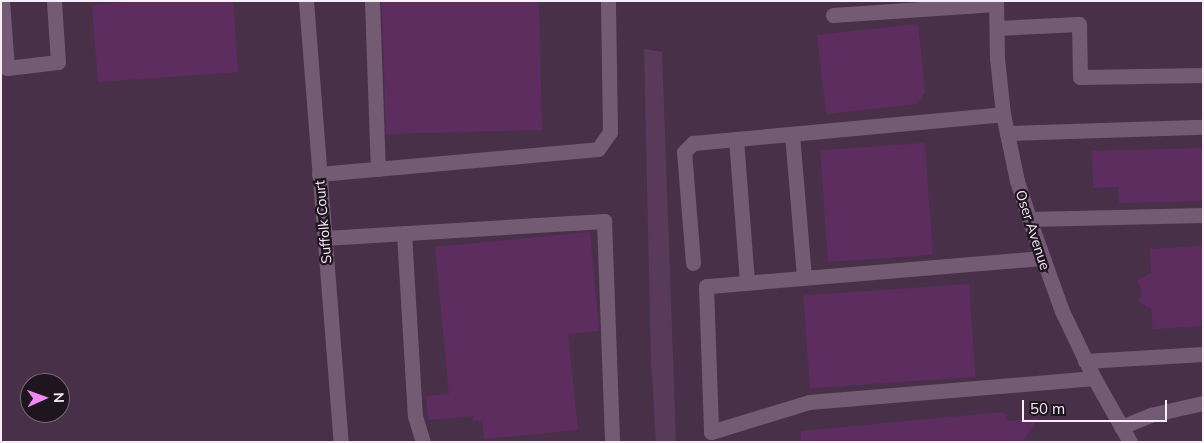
<!DOCTYPE html>
<html>
<head>
<meta charset="utf-8">
<style>
  body { margin:0 }
  #map { position:relative; width:1204px; height:443px; overflow:hidden; background:#3d293d; font-family:Mulish,sans-serif }
  div>[style] { position:absolute }
  .built>* { inset:0; background:#493049 }
  .green>* { inset:0; background:#5a3a5a }
  .building>* { inset:0; background:#5e2d5f; transform-origin:0 0 }
  .minor>* { height:15px; margin:-7.5px; padding:0 7.5px; transform-origin:7.5px; border-radius:7.5px; background:#735c73 }
  span { translate:-50% -50%; white-space:nowrap; text-align:center; line-height:1.15; -webkit-text-stroke:4.5px #1e151e; paint-order:stroke }
  .street-label { font-size:14px; color:#faedfa }
  .frame { position:absolute; inset:0; border:2px solid #faedfa; pointer-events:none }
  .north { position:absolute; left:20px; top:373px; width:50px; height:50px; box-sizing:border-box; background:#1e151e; border:1px solid #766b76; border-radius:50%; rotate:88deg; font-size:14px; font-weight:700; line-height:20px; text-align:center; color:#faedfa }
  .north::after { content:''; display:block; margin:auto; width:18px; height:22px; background:#f28af3; clip-path:polygon(50% 0,100% 100%,50% 72%,0 100%) }
  .scale { position:absolute; left:1022px; top:400px; width:145px; height:22px; box-sizing:border-box; border:2px solid #faedfa; border-top:0; padding-left:6px; font-size:15px; line-height:18px; white-space:nowrap; color:#faedfa; -webkit-text-stroke:4px #1e151e; paint-order:stroke }
</style>
</head>
<body>
<div id="map">
  <div class="built">
    <i style="clip-path:polygon(evenodd,1px 1px,1203px 1px,1203px 442px,1px 442px,1px 1px,30px 383px,60px 383px,60px 413px,30px 413px,30px 383px)"></i>
  </div>
  <div class="green">
    <i style="clip-path:polygon(644px 49px,662px 52px,676px 442px,656px 442px,651px 360px)"></i>
  </div>
  <div class="building">
    <i style="clip-path:polygon(136px 1px,233px 1px,238px 72px,98px 82px,92px 5px)"></i>
    <i style="clip-path:polygon(398px 1px,539px 1px,542px 130px,386px 134px,382px 2px)"></i>
    <i style="clip-path:polygon(918px 24px,925px 93px,917px 104px,826px 114px,817px 35px)"></i>
    <i style="left:925px;top:143px;width:112px;height:105px;rotate:86deg"></i>
    <i style="clip-path:polygon(1203px 148px,1203px 201px,1119px 203px,1118px 187px,1093px 188px,1092px 151px)"></i>
    <i style="clip-path:polygon(590px 232px,599px 331px,568px 334px,578px 430px,484px 439px,482px 420px,473px 421px,473px 416px,428px 420px,426px 396px,449px 394px,435px 247px)"></i>
    <i style="clip-path:polygon(1203px 246px,1203px 326px,1153px 329px,1151px 308px,1138px 302px,1142px 291px,1137px 281px,1151px 273px,1150px 249px)"></i>
    <i style="left:969px;top:284px;width:93px;height:166px;rotate:86deg"></i>
    <i style="clip-path:polygon(1003px 412px,1009px 421px,1038px 418px,1022px 442px,801px 442px,801px 431px)"></i>
  </div>
  <div class="minor">
    <i style="left:2px;top:1px;width:67px;rotate:85.7deg"></i>
    <i style="left:7px;top:68px;width:51px;rotate:-6.7deg"></i>
    <i style="left:58px;top:62px;width:61px;rotate:-93.8deg"></i>
    <i style="left:306px;top:1px;width:442px;rotate:85.5deg"></i>
    <i style="left:372px;top:1px;width:168px;rotate:88deg"></i>
    <i style="left:996px;top:1px;width:57px;rotate:89deg"></i>
    <i style="left:997px;top:58px;width:56px;rotate:83.9deg"></i>
    <i style="left:1003px;top:114px;width:68px;rotate:78.2deg"></i>
    <i style="left:1017px;top:181px;width:40px;rotate:72deg"></i>
    <i style="left:1029px;top:219px;width:98px;rotate:70.3deg"></i>
    <i style="left:1062px;top:311px;width:74px;rotate:64.5deg"></i>
    <i style="left:1094px;top:378px;width:73px;rotate:60.6deg"></i>
    <i style="left:833px;top:15px;width:163px;rotate:-3.9deg"></i>
    <i style="left:997px;top:28px;width:82px;rotate:-2.8deg"></i>
    <i style="left:1079px;top:24px;width:53px;rotate:88.9deg"></i>
    <i style="left:1080px;top:77px;width:123px;rotate:-0.9deg"></i>
    <i style="left:1007px;top:133px;width:196px;rotate:-1.8deg"></i>
    <i style="left:792px;top:134px;width:144px;rotate:85.2deg"></i>
    <i style="left:736px;top:139px;width:144px;rotate:85.6deg"></i>
    <i style="left:319px;top:174px;width:280px;rotate:-5.1deg"></i>
    <i style="left:598px;top:149px;width:21px;rotate:-55deg"></i>
    <i style="left:610px;top:132px;width:131px;rotate:-90.9deg"></i>
    <i style="left:1029px;top:219px;width:174px;rotate:-1.3deg"></i>
    <i style="left:404px;top:233px;width:183px;rotate:86.6deg"></i>
    <i style="left:415px;top:416px;width:27px;rotate:73deg"></i>
    <i style="left:325px;top:238px;width:280px;rotate:-3.5deg"></i>
    <i style="left:604px;top:221px;width:221px;rotate:87.9deg"></i>
    <i style="left:1042px;top:258px;width:337px;rotate:175.2deg"></i>
    <i style="left:706px;top:286px;width:146px;rotate:88deg"></i>
    <i style="left:711px;top:432px;width:102px;rotate:-17deg"></i>
    <i style="left:809px;top:402px;width:286px;rotate:-4.8deg"></i>
    <i style="left:693px;top:263px;width:111px;rotate:-94.6deg"></i>
    <i style="left:684px;top:152px;width:13px;rotate:-45deg"></i>
    <i style="left:693px;top:143px;width:311px;rotate:-5.3deg"></i>
    <i style="left:1085px;top:361px;width:118px;rotate:-3.4deg"></i>
    <i style="left:1121px;top:427px;width:31px;rotate:-22deg"></i>
    <i style="left:1150px;top:415px;width:54px;rotate:-12.8deg"></i>
  </div>
  <div class="street-label">
    <span style="left:323px;top:222px;rotate:-95deg">Suffolk Court</span>
    <span style="left:1033px;top:230px;rotate:72deg">Oser Avenue</span>
  </div>
  <div class="frame"></div>
  <div class="north">N</div>
  <div class="scale">50 m</div>
</div>
</body>
</html>
